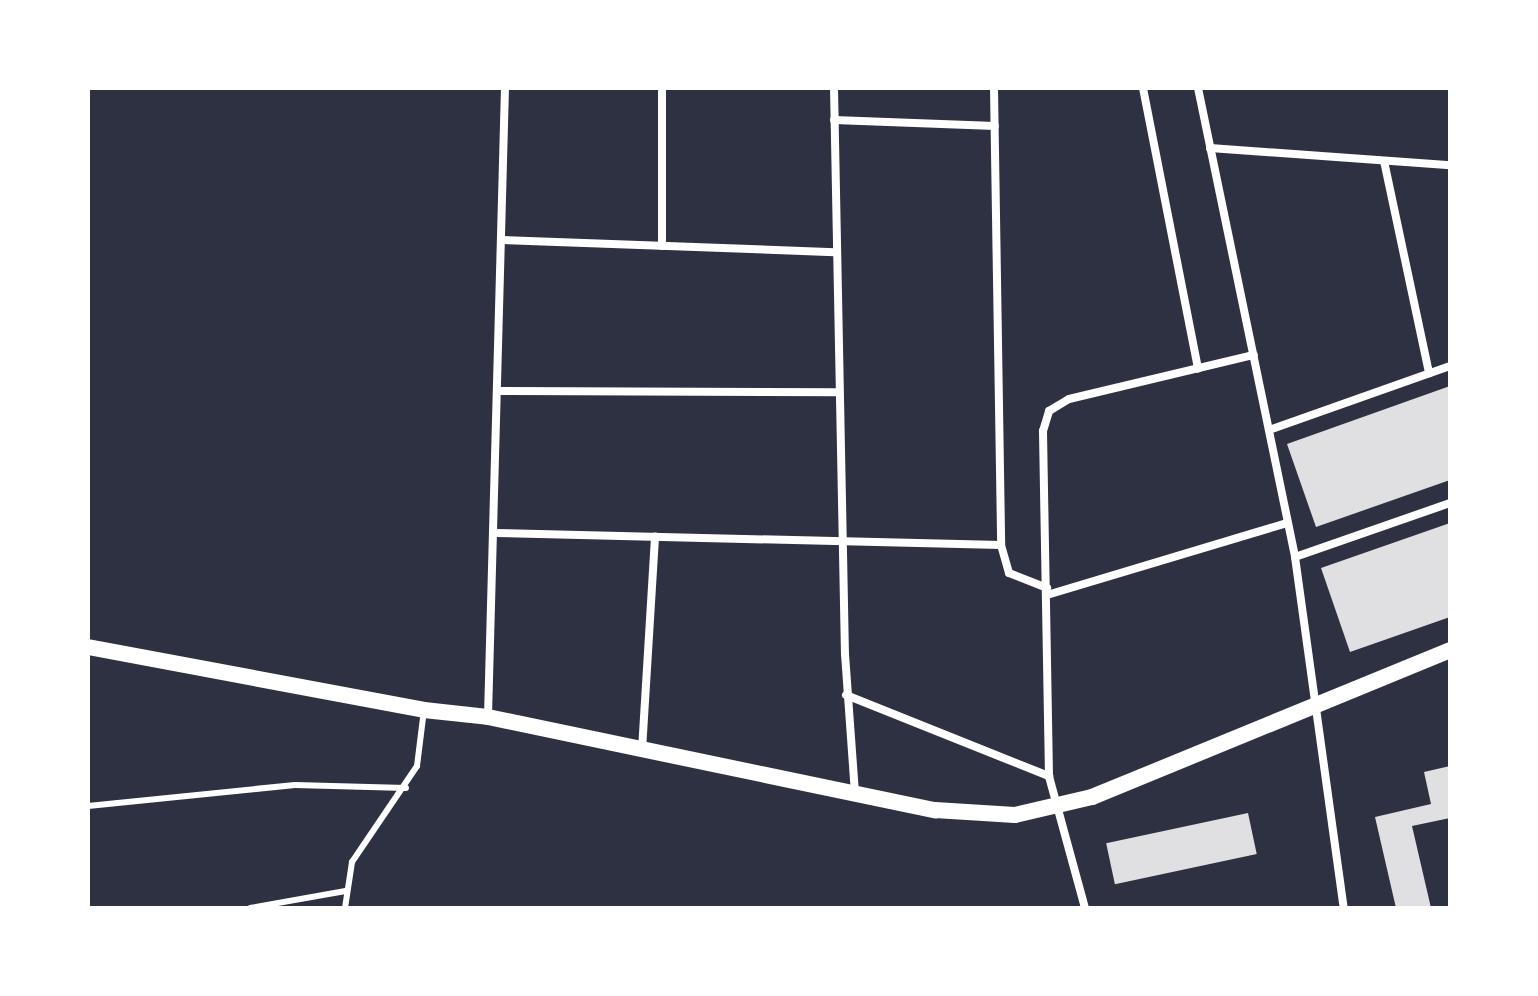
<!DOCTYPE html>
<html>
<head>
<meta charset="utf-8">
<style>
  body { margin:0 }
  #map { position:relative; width:1538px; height:996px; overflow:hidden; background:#2d3142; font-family:"Open Sans",sans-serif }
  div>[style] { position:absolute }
  .building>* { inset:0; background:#e0e0e3; transform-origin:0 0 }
  .service>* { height:6px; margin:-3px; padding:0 3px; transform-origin:3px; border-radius:3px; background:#fff }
  .minor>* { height:8px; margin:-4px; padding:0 4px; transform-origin:4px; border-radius:4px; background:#fff }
  .secondary>* { height:16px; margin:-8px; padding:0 8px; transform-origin:8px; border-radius:8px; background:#fff }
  span { translate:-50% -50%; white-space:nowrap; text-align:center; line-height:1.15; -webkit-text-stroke:8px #fff; paint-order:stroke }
  .frame { position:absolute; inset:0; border:90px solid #fff; pointer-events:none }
</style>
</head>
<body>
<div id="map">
  <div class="building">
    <i style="clip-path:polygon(1450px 386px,1450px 480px,1316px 527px,1287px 444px)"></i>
    <i style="clip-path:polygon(1450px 523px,1450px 617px,1350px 652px,1321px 568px)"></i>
    <i style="clip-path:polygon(1450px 766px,1450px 818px,1412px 826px,1431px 908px,1396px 908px,1375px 817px,1431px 804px,1424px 772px)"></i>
    <i style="left:1248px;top:813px;width:42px;height:145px;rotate:78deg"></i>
  </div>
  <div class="service">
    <i style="left:88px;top:806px;width:208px;rotate:-5.8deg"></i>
    <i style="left:295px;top:785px;width:111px;rotate:1.5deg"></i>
    <i style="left:250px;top:908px;width:97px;rotate:-10.1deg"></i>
    <i style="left:345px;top:908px;width:47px;rotate:-81.3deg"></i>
    <i style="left:352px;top:862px;width:116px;rotate:-55.9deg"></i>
    <i style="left:417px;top:766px;width:56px;rotate:-82.9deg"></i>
  </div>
  <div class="minor">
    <i style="left:834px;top:88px;width:566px;rotate:88.89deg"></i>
    <i style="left:845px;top:654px;width:140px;rotate:85.9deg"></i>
    <i style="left:994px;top:88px;width:457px;rotate:89.1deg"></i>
    <i style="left:1001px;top:545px;width:29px;rotate:74deg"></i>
    <i style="left:1009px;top:573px;width:41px;rotate:21.5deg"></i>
    <i style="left:1143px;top:88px;width:286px;rotate:78.9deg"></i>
    <i style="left:1198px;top:88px;width:479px;rotate:78.3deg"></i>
    <i style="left:1295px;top:557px;width:354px;rotate:82.1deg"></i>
    <i style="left:834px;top:120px;width:161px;rotate:2.1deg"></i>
    <i style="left:1210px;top:148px;width:241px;rotate:4.1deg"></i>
    <i style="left:1384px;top:161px;width:217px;rotate:78deg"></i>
    <i style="left:502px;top:240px;width:333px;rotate:2.1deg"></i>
    <i style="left:662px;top:246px;width:158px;rotate:-90deg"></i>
    <i style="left:498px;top:391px;width:341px;rotate:0.2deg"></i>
    <i style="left:1269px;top:430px;width:192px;rotate:-19.5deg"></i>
    <i style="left:495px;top:533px;width:506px;rotate:1.36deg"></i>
    <i style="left:1295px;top:557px;width:164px;rotate:-19.2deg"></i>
    <i style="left:1047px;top:595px;width:251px;rotate:-16.7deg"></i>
    <i style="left:846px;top:695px;width:219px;rotate:21.8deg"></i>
    <i style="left:488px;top:716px;width:628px;rotate:-88.45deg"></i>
    <i style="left:642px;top:750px;width:214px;rotate:-86.5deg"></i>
    <i style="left:1085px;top:908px;width:137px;rotate:-105.3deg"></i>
    <i style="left:1049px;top:776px;width:345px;rotate:-91deg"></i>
    <i style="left:1043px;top:431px;width:21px;rotate:-73deg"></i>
    <i style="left:1049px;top:411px;width:23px;rotate:-31deg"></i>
    <i style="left:1069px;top:399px;width:190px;rotate:-13.4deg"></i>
  </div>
  <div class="secondary">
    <i style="left:88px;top:647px;width:342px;rotate:10.6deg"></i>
    <i style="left:424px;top:710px;width:64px;rotate:6.2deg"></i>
    <i style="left:488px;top:717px;width:457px;rotate:11.8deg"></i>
    <i style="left:935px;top:810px;width:80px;rotate:3.6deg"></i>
    <i style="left:1015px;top:815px;width:79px;rotate:-13.2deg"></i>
    <i style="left:1092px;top:797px;width:387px;rotate:-22.3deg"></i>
  </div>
  <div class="frame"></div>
</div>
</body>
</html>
